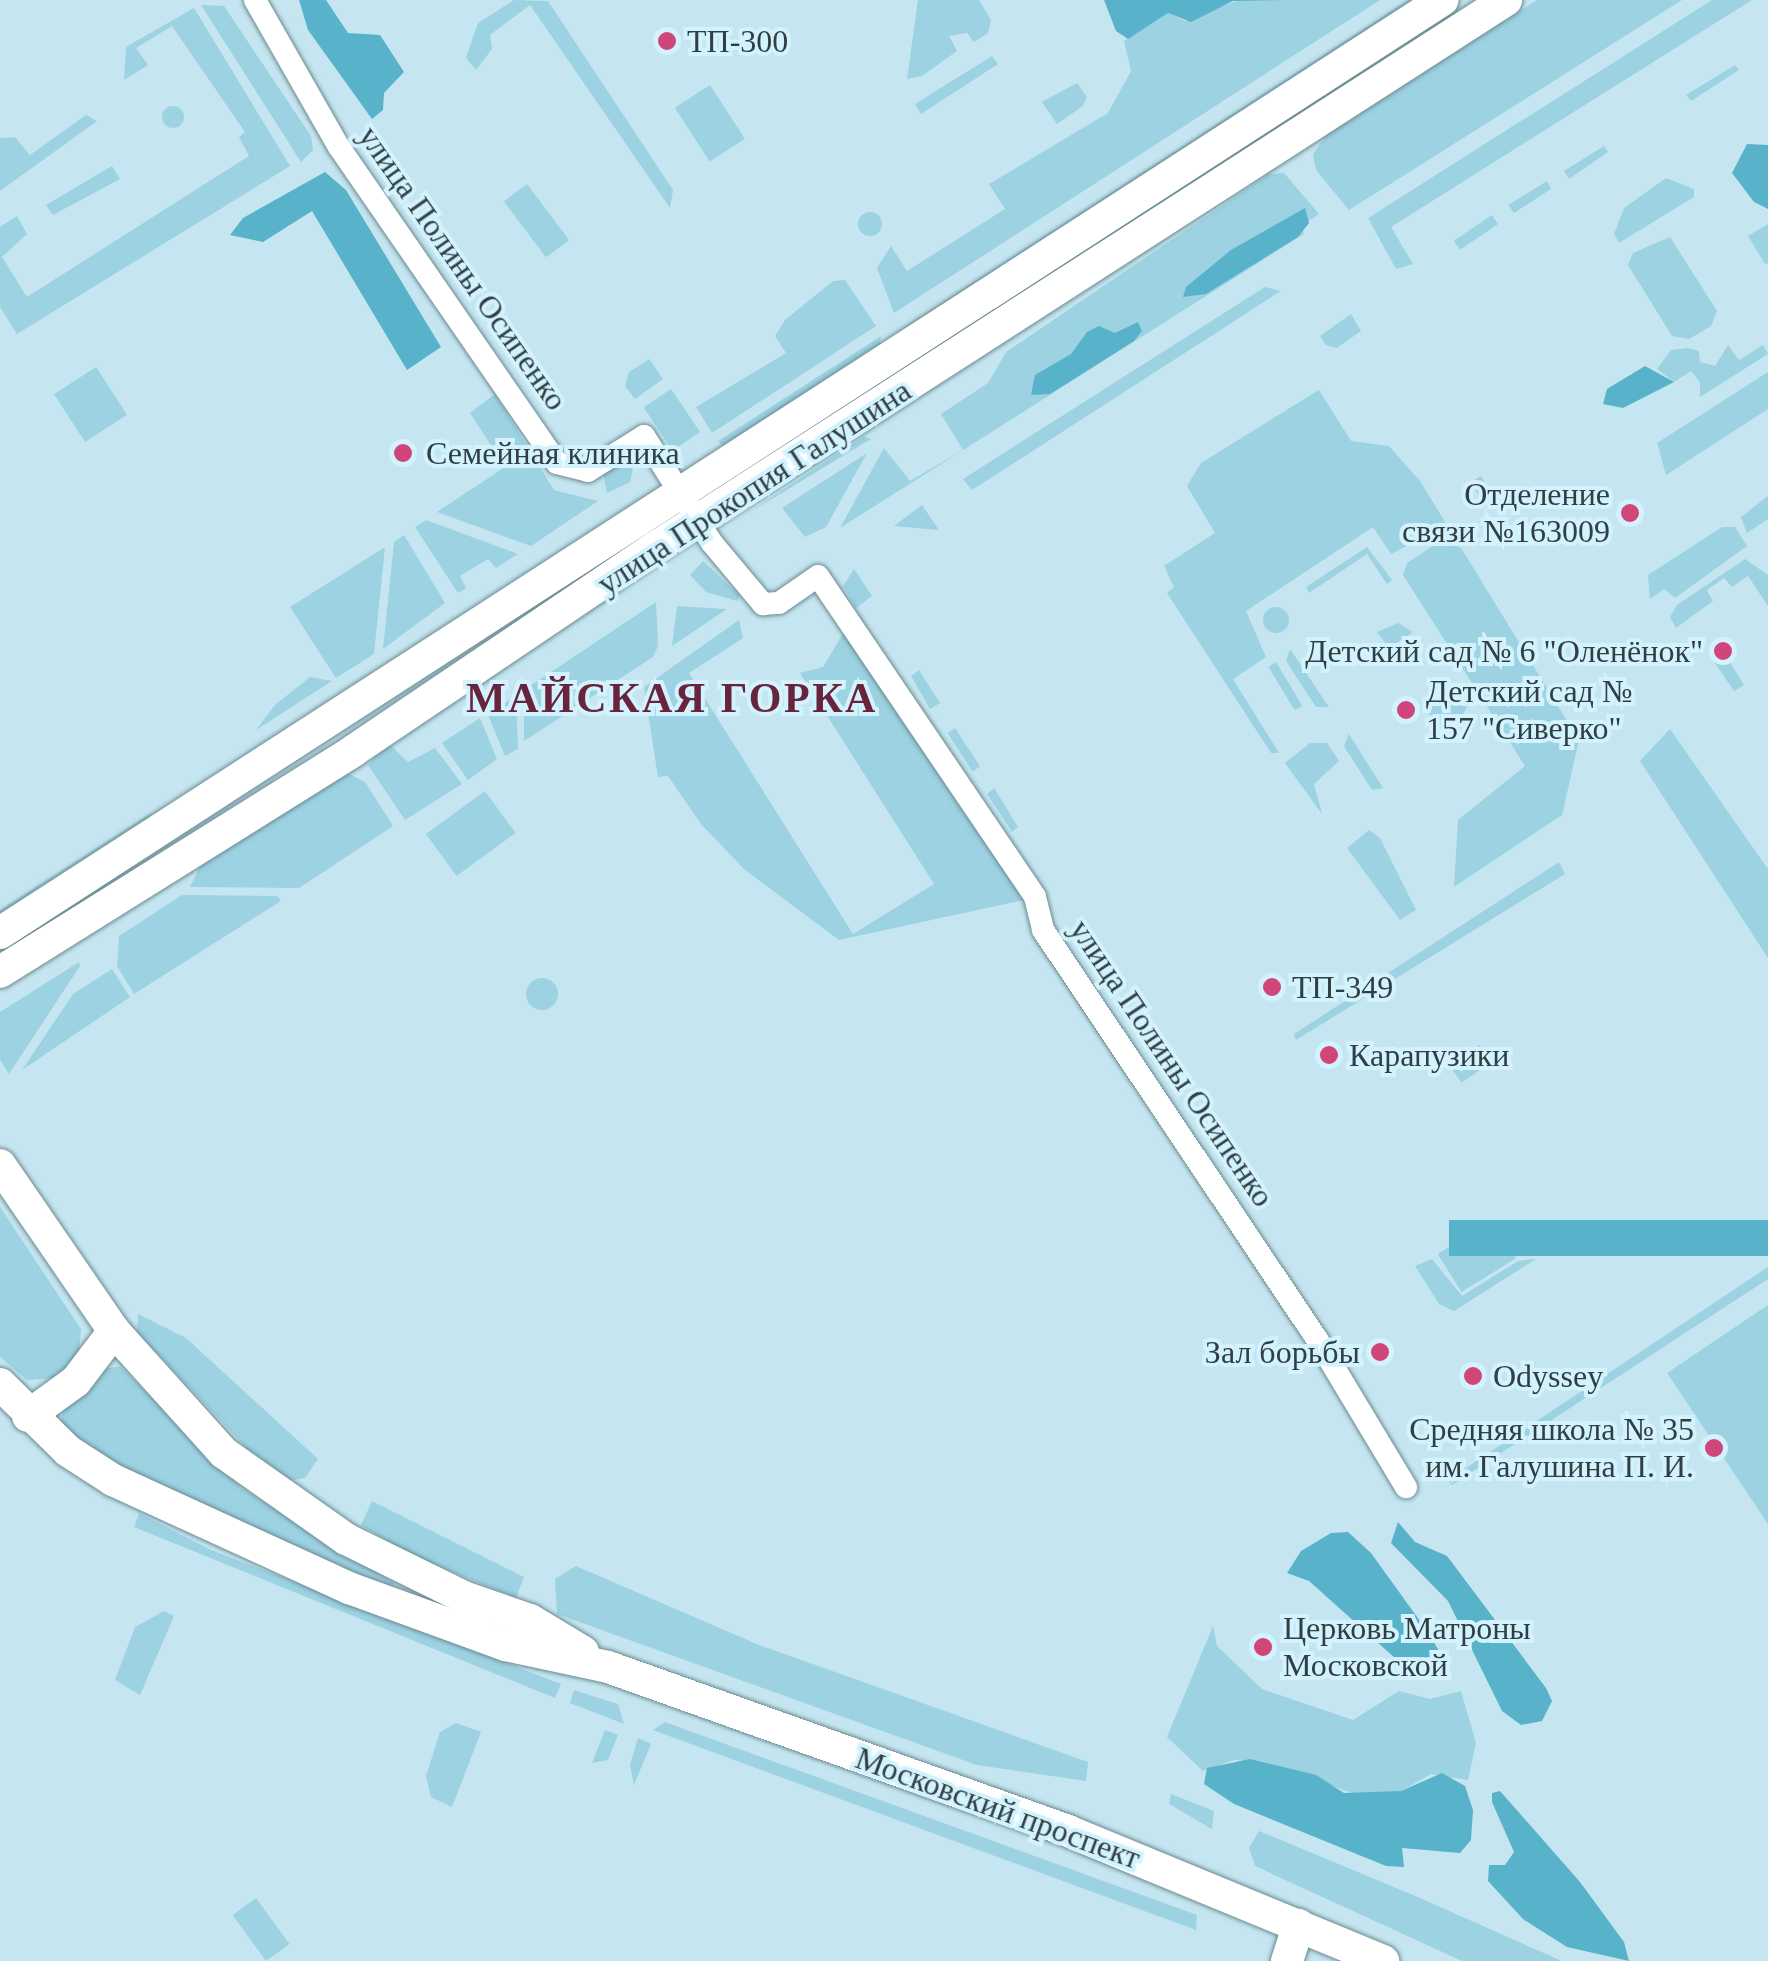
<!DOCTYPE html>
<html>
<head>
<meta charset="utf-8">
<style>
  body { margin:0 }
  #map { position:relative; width:1768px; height:1961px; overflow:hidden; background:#c5e6f0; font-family:"Times New Roman",serif }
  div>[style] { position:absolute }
  .green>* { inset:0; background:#9cd2e2; transform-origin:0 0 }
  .round { border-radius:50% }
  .forest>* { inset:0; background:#58b2ca; transform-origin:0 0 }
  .roads { filter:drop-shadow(0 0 2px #6b8a92) drop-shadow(0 0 2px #6b8a92) }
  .street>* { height:22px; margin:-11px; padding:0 11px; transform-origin:11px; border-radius:11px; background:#fff }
  .secondary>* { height:32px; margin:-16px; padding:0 16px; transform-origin:16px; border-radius:16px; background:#fff }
  .dots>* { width:28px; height:28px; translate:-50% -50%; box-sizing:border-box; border:5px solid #d2f3fd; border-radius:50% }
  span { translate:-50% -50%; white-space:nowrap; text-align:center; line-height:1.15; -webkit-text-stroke:8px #d2f3fd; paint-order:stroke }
  .poi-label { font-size:32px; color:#313e42 }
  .left { translate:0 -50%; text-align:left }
  .right { translate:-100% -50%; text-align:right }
  .street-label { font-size:32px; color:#313e42 }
  .district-label { font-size:42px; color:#68243d; font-weight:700; letter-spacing:2.5px }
</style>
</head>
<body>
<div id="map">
  <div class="green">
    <i style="clip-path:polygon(514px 0,548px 1px,673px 190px,670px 208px,530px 5px,490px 35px,492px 49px,476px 70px,466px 58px,478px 23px)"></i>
    <i style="clip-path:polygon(918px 0,979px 0,991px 20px,988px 33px,974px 42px,967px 33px,949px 36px,957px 51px,922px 76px,907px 79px)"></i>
    <i style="clip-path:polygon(1239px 0,1380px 0,894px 313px,877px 268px,891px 246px,907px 271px,1005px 209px,989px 184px,1108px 113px,1131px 71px,1124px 41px,1168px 13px,1185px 21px)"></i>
    <i style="clip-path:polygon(1408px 0,1422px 0,916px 327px,903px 328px)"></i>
    <i style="clip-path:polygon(1537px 0,1682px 0,1349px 210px,1316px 170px,1313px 154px,1328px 133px)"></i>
    <i style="clip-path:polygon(1712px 0,1752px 0,1391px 227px,1413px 264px,1396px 269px,1368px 218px)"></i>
    <i style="clip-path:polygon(201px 5px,224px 6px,311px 136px,313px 150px,301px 162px)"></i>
    <i style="clip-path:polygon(194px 8px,290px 166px,17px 334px,0 307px,0 227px,17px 216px,27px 234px,2px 257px,27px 297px,249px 156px,239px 137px,245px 132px,172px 26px,136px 48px,148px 65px,124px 80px,126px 47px)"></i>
    <i style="clip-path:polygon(992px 56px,998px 64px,921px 114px,915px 104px)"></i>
    <i style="clip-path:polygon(1735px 65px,1739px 70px,1691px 101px,1686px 95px)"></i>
    <i style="clip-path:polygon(1077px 83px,1087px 97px,1083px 106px,1057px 124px,1042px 102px)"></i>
    <i style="left:710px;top:85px;width:64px;height:42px;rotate:57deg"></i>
    <i class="round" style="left:162px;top:106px;width:22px;height:22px"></i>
    <i style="clip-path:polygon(86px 115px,97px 121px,0 191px,0 138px,15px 137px,30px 155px)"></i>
    <i style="clip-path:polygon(1604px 146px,1608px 152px,1569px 179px,1564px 171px)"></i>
    <i style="clip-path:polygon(112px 166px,120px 179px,53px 215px,46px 205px)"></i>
    <i style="clip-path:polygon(1284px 173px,1319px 214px,1301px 226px,1304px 234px,840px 528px,884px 448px,910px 481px,963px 450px,941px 414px,988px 383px,1006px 352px,1269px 174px)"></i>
    <i style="clip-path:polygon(1666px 178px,1694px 189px,1694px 197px,1619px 243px,1614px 234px,1624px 208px)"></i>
    <i style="clip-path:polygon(1547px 181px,1551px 189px,1514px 213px,1508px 205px)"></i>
    <i style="left:527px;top:184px;width:70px;height:29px;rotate:53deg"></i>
    <i class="round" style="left:858px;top:212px;width:24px;height:24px"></i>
    <i style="left:1492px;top:215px;width:11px;height:46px;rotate:56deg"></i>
    <i style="clip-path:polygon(1768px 224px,1768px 263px,1765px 264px,1748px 236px)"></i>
    <i style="clip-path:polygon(1670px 237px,1717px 311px,1711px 326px,1689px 339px,1672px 336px,1628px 265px,1633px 253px)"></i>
    <i style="clip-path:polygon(845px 280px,876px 326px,712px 433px,696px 407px,786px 353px,775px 336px,785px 320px,833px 281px)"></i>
    <i style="clip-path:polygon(1265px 287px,1281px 291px,972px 490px,963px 479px)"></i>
    <i style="clip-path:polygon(1351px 314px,1361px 331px,1337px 348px,1326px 345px,1320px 336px)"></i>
    <i style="clip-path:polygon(881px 336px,880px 345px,725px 449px,718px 441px)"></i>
    <i style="clip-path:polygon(1728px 345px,1739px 360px,1763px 345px,1768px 354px,1700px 397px,1700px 382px,1691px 371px,1674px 382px,1657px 369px,1671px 350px,1688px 348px,1699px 351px,1700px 362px,1715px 366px)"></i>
    <i style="clip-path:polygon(649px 359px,663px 379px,635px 399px,625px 386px,629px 372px)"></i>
    <i style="left:96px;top:367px;width:57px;height:50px;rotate:57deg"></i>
    <i style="clip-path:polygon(1768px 372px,1768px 409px,1666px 475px,1657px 443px)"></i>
    <i style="left:671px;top:389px;width:52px;height:33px;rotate:56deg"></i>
    <i style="clip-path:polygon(1319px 390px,1351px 441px,1389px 446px,1420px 481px,1579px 740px,1562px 815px,1454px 887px,1458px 820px,1525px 766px,1403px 575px,1407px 563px,1446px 537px,1441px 528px,1391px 554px,1373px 527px,1246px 611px,1266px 657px,1233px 679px,1279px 753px,1271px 753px,1167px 593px,1174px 587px,1164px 566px,1215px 533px,1187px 486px,1201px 463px)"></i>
    <i style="clip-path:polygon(495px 394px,554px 490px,598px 501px,531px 546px,437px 512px,505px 467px,470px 413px)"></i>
    <i style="clip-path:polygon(864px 436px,871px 439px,750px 512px)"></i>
    <i style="clip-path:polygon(867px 453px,826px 527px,805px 537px,782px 508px)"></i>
    <i style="clip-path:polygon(628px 459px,634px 463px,630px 482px,607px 493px,603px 474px)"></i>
    <i style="left:1481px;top:476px;width:32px;height:12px;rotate:58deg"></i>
    <i style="clip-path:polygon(1768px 496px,1768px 519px,1747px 533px,1741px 517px)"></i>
    <i style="clip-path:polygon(922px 505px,939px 530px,894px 526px)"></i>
    <i style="clip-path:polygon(426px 520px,518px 554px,496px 568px,488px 559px,460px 576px,466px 588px,458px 593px,415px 527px)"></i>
    <i style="clip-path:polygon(1722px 527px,1735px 527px,1747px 546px,1675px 598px,1664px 589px,1650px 599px,1648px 575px)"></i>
    <i style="clip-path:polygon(404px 535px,445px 603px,383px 649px,394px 542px)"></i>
    <i style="clip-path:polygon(385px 547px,374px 654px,336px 678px,290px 607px)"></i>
    <i style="clip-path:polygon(1367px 547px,1392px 580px,1387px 584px,1367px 554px,1309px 593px,1306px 587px)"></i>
    <i style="clip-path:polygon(1745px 559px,1768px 575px,1768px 606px,1748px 576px,1732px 587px,1724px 578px,1707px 590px,1713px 601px,1676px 628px,1670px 617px,1677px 605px)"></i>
    <i style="clip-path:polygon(703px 561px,740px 596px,737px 601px,706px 592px,690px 575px)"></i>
    <i style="clip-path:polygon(854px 569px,872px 596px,856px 608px,843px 586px)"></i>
    <i style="clip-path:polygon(656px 602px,658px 646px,653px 657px,524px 741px,524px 690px)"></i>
    <i style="clip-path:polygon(677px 606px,727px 609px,672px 646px)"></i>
    <i class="round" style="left:1263px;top:607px;width:26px;height:26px"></i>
    <i style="clip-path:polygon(739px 620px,743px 638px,689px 673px,853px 934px,934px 884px,800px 673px,823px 667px,850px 622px,1024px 900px,839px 940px,744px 869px,701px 824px,668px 776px,658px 777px,644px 687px)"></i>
    <i style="clip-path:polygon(1398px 623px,1413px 632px,1389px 648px,1377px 632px)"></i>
    <i style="clip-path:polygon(1290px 649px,1329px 707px,1316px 707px,1286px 661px)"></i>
    <i style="clip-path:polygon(1723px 651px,1744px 685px,1734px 691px,1714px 662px)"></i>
    <i style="left:1276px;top:662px;width:51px;height:9px;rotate:59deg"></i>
    <i style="clip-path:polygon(919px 670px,940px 703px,930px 709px,911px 676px)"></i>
    <i style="clip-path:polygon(310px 677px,332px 681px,256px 730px,275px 705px)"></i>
    <i style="clip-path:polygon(1450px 691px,1464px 691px,1470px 701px,1462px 716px,1439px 730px,1426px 709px)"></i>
    <i style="clip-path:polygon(516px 696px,518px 749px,505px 756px,488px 715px)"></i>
    <i style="clip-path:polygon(480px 718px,497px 759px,468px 780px,442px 743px)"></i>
    <i style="left:955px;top:728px;width:46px;height:9px;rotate:57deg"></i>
    <i style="clip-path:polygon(1670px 729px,1768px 869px,1768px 958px,1640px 761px)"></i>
    <i style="clip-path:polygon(1349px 734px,1383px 788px,1372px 790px,1344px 746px)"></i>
    <i style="clip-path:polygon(388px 743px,408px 762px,435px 748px,462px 784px,405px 820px,368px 765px)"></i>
    <i style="clip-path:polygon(1310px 743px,1327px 743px,1339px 761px,1314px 784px,1322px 814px,1285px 763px)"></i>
    <i style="clip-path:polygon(345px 772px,365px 782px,393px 826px,299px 888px,190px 887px,203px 860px)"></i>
    <i style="clip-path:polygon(994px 788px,1018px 827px,1012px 832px,987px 794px)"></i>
    <i style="left:485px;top:791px;width:52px;height:73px;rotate:54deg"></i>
    <i style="clip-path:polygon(151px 813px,150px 820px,0 918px,0 910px)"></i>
    <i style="clip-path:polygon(1369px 830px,1380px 838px,1416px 910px,1400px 920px,1347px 848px)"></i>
    <i style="clip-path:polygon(1559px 862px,1565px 874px,1296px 1040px,1294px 1034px)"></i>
    <i style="clip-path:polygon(182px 895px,277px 896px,281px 901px,134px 994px,117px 966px,119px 936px)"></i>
    <i style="clip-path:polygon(79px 962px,80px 966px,9px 1074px,0 1060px,0 1012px)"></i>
    <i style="clip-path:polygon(112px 969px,130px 997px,22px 1070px,73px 994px)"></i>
    <i class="round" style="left:526px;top:978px;width:32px;height:32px"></i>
    <i style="left:1479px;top:1045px;width:21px;height:36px;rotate:55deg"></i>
    <i style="clip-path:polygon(0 1207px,81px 1329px,79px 1357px,54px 1378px,27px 1380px,0 1357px)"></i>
    <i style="left:1492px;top:1220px;width:45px;height:64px;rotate:58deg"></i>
    <i style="clip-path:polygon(1432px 1259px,1462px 1296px,1518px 1261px,1536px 1259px,1454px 1311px,1439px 1304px,1415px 1266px)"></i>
    <i style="clip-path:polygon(1768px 1267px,1768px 1279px,1452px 1485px,1448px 1480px)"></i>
    <i style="clip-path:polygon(1768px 1305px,1768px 1524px,1667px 1373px)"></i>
    <i style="clip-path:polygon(138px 1314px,186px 1338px,318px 1459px,305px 1478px,287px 1481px,256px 1458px,137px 1332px)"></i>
    <i style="clip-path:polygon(121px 1367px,242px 1488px,394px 1583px,391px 1590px,247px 1529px,90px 1451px,60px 1426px,64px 1405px,104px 1368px)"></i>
    <i style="clip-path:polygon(372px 1501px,524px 1577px,516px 1598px,414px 1556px,361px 1525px)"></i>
    <i style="clip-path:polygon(139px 1513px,211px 1550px,561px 1684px,555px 1698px,134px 1527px)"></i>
    <i style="clip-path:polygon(576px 1566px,759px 1645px,1088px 1762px,1086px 1781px,977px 1765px,557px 1614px,555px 1579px)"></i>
    <i style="clip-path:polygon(164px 1611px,174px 1616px,140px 1695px,115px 1680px,135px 1627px)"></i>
    <i style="clip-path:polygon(1213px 1626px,1217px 1646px,1262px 1689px,1353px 1720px,1399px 1691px,1430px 1699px,1461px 1691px,1476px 1743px,1468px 1780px,1431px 1774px,1401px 1791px,1355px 1794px,1261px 1761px,1234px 1760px,1203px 1771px,1167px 1737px)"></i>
    <i style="clip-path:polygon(574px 1690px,618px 1704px,624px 1724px,570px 1703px)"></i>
    <i style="clip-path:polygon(665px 1722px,1197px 1915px,1196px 1930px,653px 1730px)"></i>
    <i style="clip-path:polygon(456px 1723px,481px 1732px,452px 1807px,431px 1797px,426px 1776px,440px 1732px)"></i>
    <i style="clip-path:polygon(605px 1730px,618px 1735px,608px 1760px,592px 1763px)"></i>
    <i style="clip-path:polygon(638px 1738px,651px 1744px,634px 1785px,630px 1765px)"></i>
    <i style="clip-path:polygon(1171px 1794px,1214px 1811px,1212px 1829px,1169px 1804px)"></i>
    <i style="clip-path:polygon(1259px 1831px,1413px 1895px,1562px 1961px,1462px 1961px,1255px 1866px,1249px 1848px)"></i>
    <i style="left:256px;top:1898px;width:57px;height:29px;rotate:54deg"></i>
  </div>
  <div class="forest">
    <i style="clip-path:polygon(299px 0,326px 0,348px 33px,380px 35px,404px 72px,384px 93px,383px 110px,372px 119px,308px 30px)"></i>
    <i style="clip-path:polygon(1104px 0,1289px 0,1233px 1px,1191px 22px,1168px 13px,1128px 39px,1116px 31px)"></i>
    <i style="clip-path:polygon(1747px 144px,1768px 145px,1768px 209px,1754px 202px,1732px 173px)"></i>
    <i style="clip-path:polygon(325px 172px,346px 190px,441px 347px,407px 370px,312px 211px,263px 242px,230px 235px,243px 218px)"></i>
    <i style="clip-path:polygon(1305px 208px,1309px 223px,1298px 237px,1206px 294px,1183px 297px,1186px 287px,1231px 250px)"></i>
    <i style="clip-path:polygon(1138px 322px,1142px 331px,1134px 341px,1050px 394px,1031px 395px,1035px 375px,1071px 354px,1087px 332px,1099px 326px,1115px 333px)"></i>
    <i style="clip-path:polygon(1645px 366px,1674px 382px,1623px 408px,1603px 404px,1607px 389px)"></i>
    <i style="left:1768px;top:1220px;width:36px;height:319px;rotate:90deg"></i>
    <i style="clip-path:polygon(1398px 1522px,1415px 1542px,1447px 1556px,1546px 1688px,1552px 1701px,1542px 1721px,1521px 1725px,1502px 1711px,1448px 1601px,1391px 1543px)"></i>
    <i style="clip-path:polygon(1348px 1532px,1371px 1553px,1425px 1628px,1438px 1649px,1438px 1665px,1405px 1667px,1309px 1581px,1287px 1573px,1301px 1551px,1331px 1533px)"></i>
    <i style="clip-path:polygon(1250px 1759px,1316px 1775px,1344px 1793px,1401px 1791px,1442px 1773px,1465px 1786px,1473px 1810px,1471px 1840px,1460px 1853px,1402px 1848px,1404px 1867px,1386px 1866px,1234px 1804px,1204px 1784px,1207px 1768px)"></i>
    <i style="clip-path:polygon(1500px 1791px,1580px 1882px,1624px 1942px,1629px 1961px,1567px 1947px,1523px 1919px,1488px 1881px,1489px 1865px,1505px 1865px,1514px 1852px,1492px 1802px,1492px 1793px)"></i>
  </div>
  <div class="roads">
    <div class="street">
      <i style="left:255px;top:0;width:169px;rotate:60.3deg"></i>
      <i style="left:339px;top:147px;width:384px;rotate:55.4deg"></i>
      <i style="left:557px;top:463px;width:32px;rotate:14deg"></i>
      <i style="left:588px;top:471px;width:66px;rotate:-32deg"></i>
      <i style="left:644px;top:436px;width:127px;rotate:57.6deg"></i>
      <i style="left:712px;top:543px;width:80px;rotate:50.1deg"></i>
      <i style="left:763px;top:604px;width:16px;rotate:-4deg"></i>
      <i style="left:779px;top:603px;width:47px;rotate:-34.7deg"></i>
      <i style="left:818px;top:576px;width:387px;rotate:55.9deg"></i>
      <i style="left:1035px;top:897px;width:34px;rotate:76deg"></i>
      <i style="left:1043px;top:930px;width:492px;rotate:56.2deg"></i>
      <i style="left:1317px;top:1339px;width:173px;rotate:59deg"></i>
    </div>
    <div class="secondary">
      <i style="left:0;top:933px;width:1718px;rotate:-32.9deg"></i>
      <i style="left:0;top:972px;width:416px;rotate:-32deg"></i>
      <i style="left:353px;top:751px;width:365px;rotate:-34deg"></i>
      <i style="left:656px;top:547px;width:1011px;rotate:-32.76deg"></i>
      <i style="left:0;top:1165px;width:201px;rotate:55.5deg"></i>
      <i style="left:114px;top:1331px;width:164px;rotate:48deg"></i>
      <i style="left:224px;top:1453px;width:149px;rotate:35.2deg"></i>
      <i style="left:346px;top:1539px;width:131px;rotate:26.2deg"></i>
      <i style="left:464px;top:1597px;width:70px;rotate:19.2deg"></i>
      <i style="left:530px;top:1620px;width:62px;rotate:31.1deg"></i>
      <i style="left:0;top:1384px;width:95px;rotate:44.6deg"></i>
      <i style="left:68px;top:1451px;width:54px;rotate:32.8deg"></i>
      <i style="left:113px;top:1480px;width:260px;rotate:24.6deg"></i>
      <i style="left:349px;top:1588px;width:167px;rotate:20deg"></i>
      <i style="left:506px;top:1645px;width:104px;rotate:12.2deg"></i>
      <i style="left:608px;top:1667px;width:488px;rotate:19.6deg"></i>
      <i style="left:1068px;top:1831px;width:341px;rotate:22.4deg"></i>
      <i style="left:28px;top:1416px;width:59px;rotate:-36.1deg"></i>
      <i style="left:76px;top:1381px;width:63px;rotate:-52.8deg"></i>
      <i style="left:1287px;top:1961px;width:38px;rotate:-72deg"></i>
    </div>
  </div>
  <div class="dots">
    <i style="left:667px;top:41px;background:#d0457a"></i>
    <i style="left:403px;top:453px;background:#d0457a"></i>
    <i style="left:1630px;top:513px;background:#d0457a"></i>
    <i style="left:1723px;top:651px;background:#d0457a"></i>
    <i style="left:1406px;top:710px;background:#d0457a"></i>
    <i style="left:1272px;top:987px;background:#d0457a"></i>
    <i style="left:1329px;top:1055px;background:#d0457a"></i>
    <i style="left:1380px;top:1352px;background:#d0457a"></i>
    <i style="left:1473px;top:1376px;background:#d0457a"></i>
    <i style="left:1714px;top:1448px;background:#d0457a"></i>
    <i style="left:1263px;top:1647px;background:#d0457a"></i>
  </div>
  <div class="poi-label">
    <span class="left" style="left:687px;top:41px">ТП-300</span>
    <span class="left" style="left:426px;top:453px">Семейная клиника</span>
    <span class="right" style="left:1610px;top:513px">Отделение<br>связи №163009</span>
    <span class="right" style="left:1703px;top:651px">Детский сад № 6 "Оленёнок"</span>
    <span class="left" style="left:1426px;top:710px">Детский сад №<br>157 "Сиверко"</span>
    <span class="left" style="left:1292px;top:987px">ТП-349</span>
    <span class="left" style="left:1349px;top:1055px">Карапузики</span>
    <span class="right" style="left:1360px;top:1352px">Зал борьбы</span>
    <span class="left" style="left:1493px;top:1376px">Odyssey</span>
    <span class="right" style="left:1694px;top:1448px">Средняя школа № 35<br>им. Галушина П. И.</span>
    <span class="left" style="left:1283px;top:1647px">Церковь Матроны<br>Московской</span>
  </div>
  <div class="street-label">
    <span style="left:463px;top:268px;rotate:55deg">улица Полины Осипенко</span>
    <span style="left:754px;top:487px;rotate:-33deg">улица Прокопия Галушина</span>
    <span style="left:1172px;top:1063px;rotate:56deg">улица Полины Осипенко</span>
    <span style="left:998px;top:1808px;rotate:20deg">Московский проспект</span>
  </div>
  <div class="district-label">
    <span style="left:672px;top:698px">МАЙСКАЯ ГОРКА</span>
  </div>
</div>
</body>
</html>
